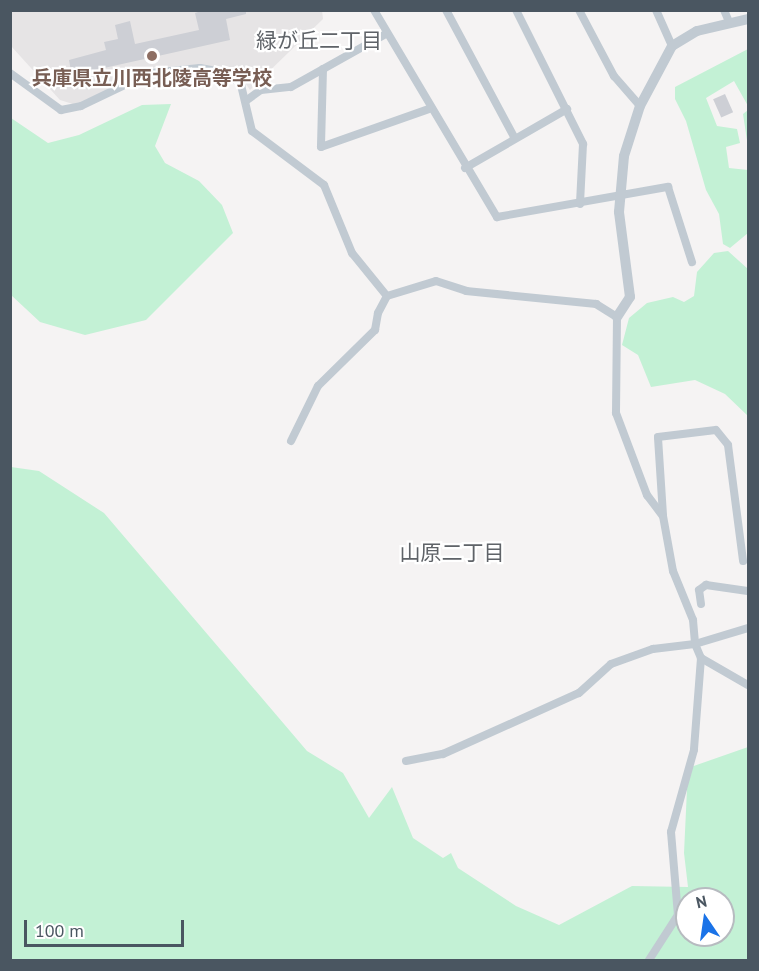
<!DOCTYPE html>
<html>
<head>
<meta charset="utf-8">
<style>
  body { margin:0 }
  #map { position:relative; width:759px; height:971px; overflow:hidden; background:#f5f3f3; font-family:"PT Sans","Noto Sans JP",sans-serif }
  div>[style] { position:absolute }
  .education>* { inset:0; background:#e6e4e5 }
  .green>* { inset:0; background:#c3f1d5 }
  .building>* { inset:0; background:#cdcfd5; transform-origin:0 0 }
  .minor>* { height:8px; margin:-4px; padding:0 4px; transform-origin:4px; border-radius:4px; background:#c1cad2 }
  .tertiary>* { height:10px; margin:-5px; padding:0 5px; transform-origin:5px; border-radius:5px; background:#c1cad2 }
  .dots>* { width:16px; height:16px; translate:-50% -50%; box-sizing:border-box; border:3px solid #fff; border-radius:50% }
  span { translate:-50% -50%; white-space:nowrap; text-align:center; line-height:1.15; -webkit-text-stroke:4.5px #fff; paint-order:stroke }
  .education-label { font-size:20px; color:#785e54; font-weight:700 }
  .neighbourhood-label { font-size:21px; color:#5f6368 }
  .frame { position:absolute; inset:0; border:12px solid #4a5661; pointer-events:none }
  .north { position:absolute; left:675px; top:887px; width:60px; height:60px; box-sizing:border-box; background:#fff; border:2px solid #b7bbc0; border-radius:50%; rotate:347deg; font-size:16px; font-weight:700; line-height:24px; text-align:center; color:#4a5661 }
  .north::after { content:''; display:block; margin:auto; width:21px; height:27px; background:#1a73e8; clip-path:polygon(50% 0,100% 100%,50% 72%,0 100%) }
  .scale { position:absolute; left:24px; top:920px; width:160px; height:27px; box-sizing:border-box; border:3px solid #4a5661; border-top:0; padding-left:8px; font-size:18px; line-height:21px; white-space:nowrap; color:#4a5661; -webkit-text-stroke:4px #fff; paint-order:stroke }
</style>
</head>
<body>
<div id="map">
  <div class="education">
    <i style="clip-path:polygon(322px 10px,323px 19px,250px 90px,239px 74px,217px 66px,155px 67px,76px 105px,60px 100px,11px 46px,11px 11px)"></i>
  </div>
  <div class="green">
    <i style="clip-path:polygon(748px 49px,748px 106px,734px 81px,706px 98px,717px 126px,737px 129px,740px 143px,726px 147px,729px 168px,748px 170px,748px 233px,730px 248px,723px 244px,719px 214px,706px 190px,686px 121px,675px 99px,675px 87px)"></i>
    <i style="clip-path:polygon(171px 104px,155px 146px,165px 163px,199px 181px,222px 205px,233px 233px,146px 320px,85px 335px,40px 322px,11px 295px,11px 118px,48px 143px,79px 135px,142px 105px)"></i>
    <i style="clip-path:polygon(748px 110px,748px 147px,743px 114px)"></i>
    <i style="clip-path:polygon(728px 251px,748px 269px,748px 416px,725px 394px,695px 380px,651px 387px,638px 355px,622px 345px,629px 318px,647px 303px,673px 297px,684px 302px,694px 296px,697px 272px,714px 253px)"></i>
    <i style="clip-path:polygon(evenodd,11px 467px,39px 471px,104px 513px,307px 751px,343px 773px,369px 818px,392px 787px,413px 838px,443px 858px,451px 853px,458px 868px,516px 906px,559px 925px,632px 886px,688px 887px,684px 853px,688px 768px,748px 747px,748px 960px,11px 960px,11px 467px,687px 899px,723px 899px,723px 935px,687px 935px,687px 899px)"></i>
  </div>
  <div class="building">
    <i style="clip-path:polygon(204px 10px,246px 10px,246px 14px,226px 19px,230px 40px,77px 74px,71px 71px,69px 60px,106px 50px,104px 42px,118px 39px,115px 25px,130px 21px,135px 44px,199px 30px,195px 13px)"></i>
    <i style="left:725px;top:94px;width:20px;height:13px;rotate:66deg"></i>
  </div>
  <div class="minor">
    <i style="left:374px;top:10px;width:241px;rotate:59.3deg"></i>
    <i style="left:497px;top:217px;width:174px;rotate:-10deg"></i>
    <i style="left:668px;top:187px;width:79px;rotate:72.3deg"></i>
    <i style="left:446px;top:10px;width:144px;rotate:61.8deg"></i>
    <i style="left:516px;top:10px;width:150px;rotate:63.4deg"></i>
    <i style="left:583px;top:144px;width:60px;rotate:92.9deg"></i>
    <i style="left:579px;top:10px;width:75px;rotate:62.1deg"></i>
    <i style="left:614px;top:76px;width:40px;rotate:49deg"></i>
    <i style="left:656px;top:10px;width:39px;rotate:66deg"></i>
    <i style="left:724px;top:10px;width:13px;rotate:67deg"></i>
    <i style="left:323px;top:69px;width:78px;rotate:91.5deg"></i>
    <i style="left:321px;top:147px;width:114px;rotate:-19.4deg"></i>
    <i style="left:10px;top:73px;width:63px;rotate:36deg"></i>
    <i style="left:61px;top:110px;width:20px;rotate:-11deg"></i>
    <i style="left:81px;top:106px;width:76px;rotate:-25.6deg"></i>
    <i style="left:150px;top:73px;width:50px;rotate:-5.7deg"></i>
    <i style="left:200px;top:68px;width:28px;rotate:10deg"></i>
    <i style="left:228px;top:73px;width:18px;rotate:43deg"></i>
    <i style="left:241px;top:85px;width:47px;rotate:76.6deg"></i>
    <i style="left:252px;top:131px;width:90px;rotate:36.9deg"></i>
    <i style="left:324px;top:185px;width:74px;rotate:67.6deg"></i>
    <i style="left:352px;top:253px;width:55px;rotate:50.9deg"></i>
    <i style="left:247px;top:100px;width:17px;rotate:-36deg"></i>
    <i style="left:261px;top:90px;width:30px;rotate:-6deg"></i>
    <i style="left:291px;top:87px;width:109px;rotate:-29.2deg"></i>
    <i style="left:465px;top:168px;width:118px;rotate:-30deg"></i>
    <i style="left:387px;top:296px;width:51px;rotate:-17deg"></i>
    <i style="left:436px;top:281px;width:32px;rotate:18deg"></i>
    <i style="left:466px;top:291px;width:131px;rotate:5.7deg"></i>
    <i style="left:596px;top:304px;width:25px;rotate:32deg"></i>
    <i style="left:617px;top:317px;width:96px;rotate:90.6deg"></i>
    <i style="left:616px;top:413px;width:88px;rotate:69.3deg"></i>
    <i style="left:647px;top:495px;width:26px;rotate:53deg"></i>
    <i style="left:663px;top:516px;width:56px;rotate:79.7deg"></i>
    <i style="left:673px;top:571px;width:53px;rotate:67.8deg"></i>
    <i style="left:693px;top:620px;width:24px;rotate:85deg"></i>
    <i style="left:695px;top:644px;width:15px;rotate:67deg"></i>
    <i style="left:701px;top:658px;width:92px;rotate:94.4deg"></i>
    <i style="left:694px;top:750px;width:85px;rotate:105.7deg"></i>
    <i style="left:671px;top:832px;width:83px;rotate:85.2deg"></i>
    <i style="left:678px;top:915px;width:54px;rotate:122.8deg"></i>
    <i style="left:291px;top:441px;width:61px;rotate:-63.9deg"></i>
    <i style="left:318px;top:386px;width:80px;rotate:-44.5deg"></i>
    <i style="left:375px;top:330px;width:17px;rotate:-80deg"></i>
    <i style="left:378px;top:313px;width:19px;rotate:-62deg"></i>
    <i style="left:663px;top:515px;width:78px;rotate:-93.7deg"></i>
    <i style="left:658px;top:437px;width:58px;rotate:-6.9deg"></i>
    <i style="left:716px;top:430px;width:19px;rotate:51deg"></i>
    <i style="left:728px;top:445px;width:117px;rotate:82.6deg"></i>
    <i style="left:701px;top:604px;width:14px;rotate:-98deg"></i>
    <i style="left:699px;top:590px;width:9px;rotate:-36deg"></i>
    <i style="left:706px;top:585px;width:42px;rotate:8.1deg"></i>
    <i style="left:701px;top:658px;width:54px;rotate:29.9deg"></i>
    <i style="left:406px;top:761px;width:38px;rotate:-11deg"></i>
    <i style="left:443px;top:754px;width:149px;rotate:-24.2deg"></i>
    <i style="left:579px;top:693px;width:43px;rotate:-42.2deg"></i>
    <i style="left:611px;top:664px;width:45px;rotate:-19.7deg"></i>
    <i style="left:653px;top:649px;width:42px;rotate:-6.8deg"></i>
    <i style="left:695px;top:644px;width:55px;rotate:-16.8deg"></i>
  </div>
  <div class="tertiary">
    <i style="left:617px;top:317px;width:24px;rotate:-57deg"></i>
    <i style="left:630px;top:297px;width:86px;rotate:-97.4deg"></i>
    <i style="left:619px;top:212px;width:56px;rotate:-84.9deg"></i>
    <i style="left:624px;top:156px;width:52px;rotate:-72.3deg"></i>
    <i style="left:640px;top:106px;width:68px;rotate:-61.9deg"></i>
    <i style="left:672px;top:46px;width:29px;rotate:-31deg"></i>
    <i style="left:697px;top:31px;width:52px;rotate:-13.2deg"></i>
  </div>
  <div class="dots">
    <i style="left:152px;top:56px;background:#8d6e63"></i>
  </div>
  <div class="education-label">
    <span style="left:152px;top:78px">兵庫県立川西北陵高等学校</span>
  </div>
  <div class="neighbourhood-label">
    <span style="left:319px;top:41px">緑が丘二丁目</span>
    <span style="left:452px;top:553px">山原二丁目</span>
  </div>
  <div class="frame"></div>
  <div class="north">N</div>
  <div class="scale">100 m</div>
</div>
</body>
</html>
